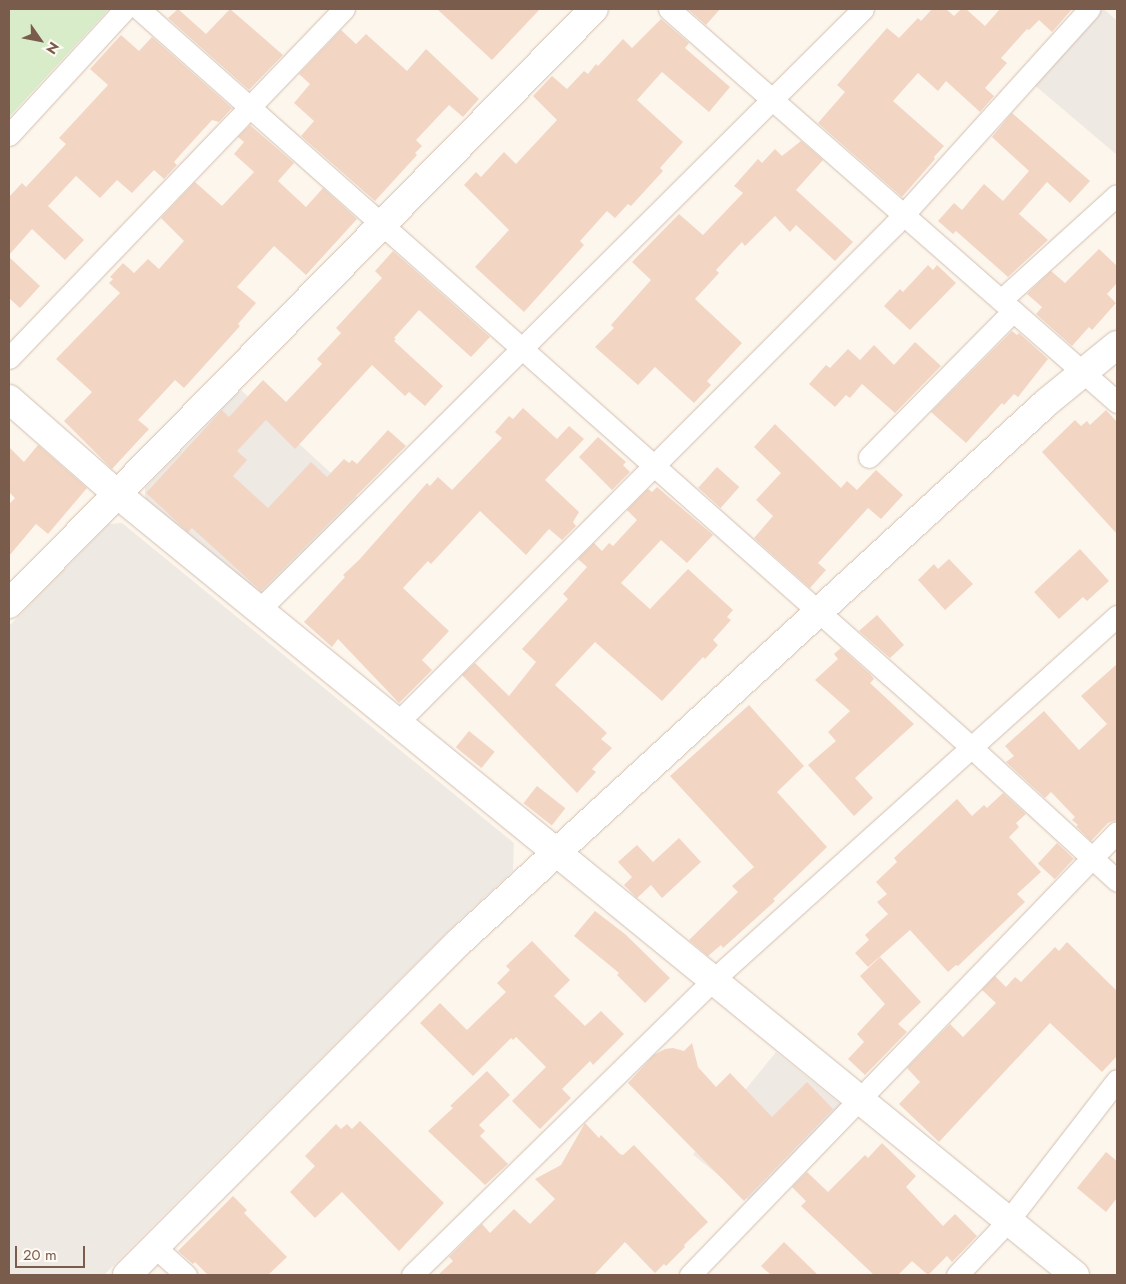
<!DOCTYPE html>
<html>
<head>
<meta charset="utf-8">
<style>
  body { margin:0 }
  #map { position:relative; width:1126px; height:1284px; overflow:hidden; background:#fdf6ec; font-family:Jost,sans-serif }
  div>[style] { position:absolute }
  .industrial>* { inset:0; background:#efe9e4; transform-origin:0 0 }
  .green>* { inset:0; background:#d8ecc9 }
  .building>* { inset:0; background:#f3d5c3; transform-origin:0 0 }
  .roads { filter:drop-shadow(0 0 1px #d1beb0) drop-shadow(0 0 1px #d1beb0) }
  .minor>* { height:21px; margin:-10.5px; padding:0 10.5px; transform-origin:10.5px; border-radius:10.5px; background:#fff }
  .tertiary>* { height:28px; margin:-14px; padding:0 14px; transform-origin:14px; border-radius:14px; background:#fff }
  span { translate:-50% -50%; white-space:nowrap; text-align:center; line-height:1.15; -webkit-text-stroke:4.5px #fffaf3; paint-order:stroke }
  .frame { position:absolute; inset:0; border:10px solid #7a5c4d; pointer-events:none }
  .north { position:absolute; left:15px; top:15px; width:50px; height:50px; -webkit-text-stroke:4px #fffaf3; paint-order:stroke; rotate:123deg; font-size:14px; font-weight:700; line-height:20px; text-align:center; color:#7a5c4d }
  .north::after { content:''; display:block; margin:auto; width:18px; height:22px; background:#7a5c4d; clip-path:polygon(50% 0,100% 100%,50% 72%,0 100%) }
  .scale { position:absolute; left:15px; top:1246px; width:70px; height:22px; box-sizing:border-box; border:2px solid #7a5c4d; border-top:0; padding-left:6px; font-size:15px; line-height:18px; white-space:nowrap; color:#7a5c4d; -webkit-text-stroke:4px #fffaf3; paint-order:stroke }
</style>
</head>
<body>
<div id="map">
  <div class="industrial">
    <i style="clip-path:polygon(1099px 9px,1104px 9px,1117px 21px,1117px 155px,1032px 83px)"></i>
    <i style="clip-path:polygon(241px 390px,360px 500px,264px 596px,145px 498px,145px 488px)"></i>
    <i style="clip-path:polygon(122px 523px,514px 843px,513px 871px,448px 931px,104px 1275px,9px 1275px,9px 626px,109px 524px)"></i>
    <i style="left:776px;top:1052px;width:88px;height:132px;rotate:39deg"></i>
  </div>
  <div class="green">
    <i style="clip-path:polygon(9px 9px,109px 9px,9px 117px)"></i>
  </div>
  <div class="building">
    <i style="clip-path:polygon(178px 9px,206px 34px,230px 9px,283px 55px,249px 90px,168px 18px)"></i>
    <i style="clip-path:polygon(437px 9px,540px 9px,492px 60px)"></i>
    <i style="clip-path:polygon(688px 9px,720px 9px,706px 25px)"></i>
    <i style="clip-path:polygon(932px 9px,946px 9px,954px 16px,961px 9px,966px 9px,985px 26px,1000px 9px,1072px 9px,1052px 32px,1039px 20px,1029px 30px,1027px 29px,1001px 58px,1007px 63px,985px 88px,994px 96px,980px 112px,946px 81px,938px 91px,918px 73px,893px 101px,944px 146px,934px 157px,935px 159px,902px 197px,818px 123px,845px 92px,837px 85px,887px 28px,899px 38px,918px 18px,921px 21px)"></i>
    <i style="clip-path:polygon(661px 19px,689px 43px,685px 48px,730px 87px,709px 112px,662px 72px,637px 100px,683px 142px,660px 168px,663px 171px,631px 206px,628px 204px,615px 218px,607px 211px,580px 241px,584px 245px,524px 312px,475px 267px,509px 230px,464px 185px,476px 172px,481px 177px,504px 152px,516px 164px,557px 120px,533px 96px,552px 76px,567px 89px,584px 71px,588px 74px,596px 64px,598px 66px,623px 39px,632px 48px)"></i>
    <i style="clip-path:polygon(341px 30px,356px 44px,366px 34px,407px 71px,426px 49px,479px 99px,463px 117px,449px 105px,416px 140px,422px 146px,415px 153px,417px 155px,375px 201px,301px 136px,314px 121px,294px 103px,310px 84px,299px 74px)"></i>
    <i style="clip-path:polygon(121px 35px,139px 51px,152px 37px,232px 108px,219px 122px,212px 120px,181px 154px,174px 162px,177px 165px,164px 179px,154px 170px,132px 193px,117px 180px,100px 198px,76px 176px,48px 206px,84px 240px,65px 260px,32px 229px,9px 255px,9px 197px,22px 183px,26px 187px,66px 144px,59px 138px,108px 85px,90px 69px)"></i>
    <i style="clip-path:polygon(1012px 113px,1090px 181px,1070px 203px,1047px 182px,1019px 214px,1048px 240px,1008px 277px,956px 231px,953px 234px,938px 221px,954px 203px,962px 210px,984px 184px,1003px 201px,1029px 171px,992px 137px)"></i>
    <i style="clip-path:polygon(250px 125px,294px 163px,278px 181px,306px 207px,323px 188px,357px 219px,306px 275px,274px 246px,237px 287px,256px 303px,238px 324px,240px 326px,184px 388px,175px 380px,138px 420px,149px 429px,112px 469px,64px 421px,92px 392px,56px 359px,120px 293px,109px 283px,113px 279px,110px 277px,123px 263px,134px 273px,148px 259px,159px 269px,184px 241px,161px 218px,195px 182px,222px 206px,254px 172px,234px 154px,244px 142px,238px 137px)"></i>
    <i style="clip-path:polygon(801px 141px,823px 160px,796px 190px,853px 242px,835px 261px,796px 225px,790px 232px,775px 216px,745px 246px,742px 242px,716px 270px,719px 273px,695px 299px,742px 343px,707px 381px,711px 385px,694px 403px,655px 367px,638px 385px,595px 347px,614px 328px,611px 325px,651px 280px,632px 262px,679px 214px,703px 235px,743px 193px,734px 186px,758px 159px,762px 163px,775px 149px,782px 156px)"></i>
    <i style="clip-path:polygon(1099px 249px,1117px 266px,1117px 283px,1107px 294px,1116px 303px,1092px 330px,1089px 327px,1072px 346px,1036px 314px,1042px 307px,1027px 294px,1051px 271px,1065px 283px)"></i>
    <i style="clip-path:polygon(393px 251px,490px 337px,471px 357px,419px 310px,394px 338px,396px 339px,394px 341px,443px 386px,425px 406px,409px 392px,405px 396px,372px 365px,295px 449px,266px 420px,237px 451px,247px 460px,233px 476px,268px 508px,311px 462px,327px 477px,344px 459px,349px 463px,352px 460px,357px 464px,388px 430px,406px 446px,261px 591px,192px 528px,188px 532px,146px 493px,222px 410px,229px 417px,263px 380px,286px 402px,322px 364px,317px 359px,341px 333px,336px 328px,382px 278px,375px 271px)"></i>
    <i style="clip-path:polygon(9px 257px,40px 286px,20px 308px,9px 298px)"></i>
    <i style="clip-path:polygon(928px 265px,933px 270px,937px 265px,956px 283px,910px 330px,884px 306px,900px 289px,903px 292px)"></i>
    <i style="clip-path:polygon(1012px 331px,1017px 335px,1019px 333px,1048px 359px,1018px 397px,1014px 394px,1004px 405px,1002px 403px,966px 443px,931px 412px)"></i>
    <i style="clip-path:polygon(915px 342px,941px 366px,895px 413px,862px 384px,850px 398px,846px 395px,835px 407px,809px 384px,826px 365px,830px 368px,848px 349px,860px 360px,874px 345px,894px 365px)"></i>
    <i style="clip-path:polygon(523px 408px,557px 439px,569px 426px,584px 439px,545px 480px,579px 512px,573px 522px,576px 526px,562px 540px,549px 529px,526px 555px,480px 511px,431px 564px,428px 561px,403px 588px,449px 631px,422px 660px,432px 670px,399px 703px,338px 639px,332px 647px,304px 622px,345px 577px,343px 575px,359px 560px,427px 483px,430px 486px,438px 477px,452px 490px,502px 438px,495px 432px,509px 416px,513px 419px)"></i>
    <i style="clip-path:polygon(1106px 410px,1117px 422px,1117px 534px,1042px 452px,1075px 420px,1081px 426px,1087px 421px,1090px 425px)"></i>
    <i style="clip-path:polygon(775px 424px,841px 488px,847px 481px,857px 490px,876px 470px,903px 495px,881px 519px,868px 508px,818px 563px,826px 570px,810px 588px,754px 538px,773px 516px,756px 500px,781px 473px,754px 447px)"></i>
    <i style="clip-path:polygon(598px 437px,626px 462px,623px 465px,630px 472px,612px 490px,579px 457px)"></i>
    <i style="clip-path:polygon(38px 445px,87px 488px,48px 534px,36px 524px,9px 556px,9px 504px,15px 498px,9px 492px,9px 447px,24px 462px)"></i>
    <i style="left:717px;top:467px;width:30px;height:28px;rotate:42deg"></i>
    <i style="clip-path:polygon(657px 487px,713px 535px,687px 563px,661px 540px,621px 583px,650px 609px,688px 569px,733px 610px,727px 617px,731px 620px,713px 640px,718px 645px,705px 659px,703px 657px,662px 701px,595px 642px,555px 685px,607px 733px,601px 739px,612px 748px,592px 769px,596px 772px,577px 793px,462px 675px,475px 663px,509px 696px,536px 662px,522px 649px,568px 599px,563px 594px,587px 567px,578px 559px,594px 543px,602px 551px,609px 543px,613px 546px,637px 520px,627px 510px,648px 489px,652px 492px)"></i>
    <i style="clip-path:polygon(1080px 549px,1109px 581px,1087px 601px,1083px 597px,1059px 619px,1034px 592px)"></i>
    <i style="clip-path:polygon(949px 559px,973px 584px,945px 610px,918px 580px,934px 564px,938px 569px)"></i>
    <i style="clip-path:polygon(877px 615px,904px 645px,890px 658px,859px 631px)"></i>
    <i style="clip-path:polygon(841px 648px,871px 675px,874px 679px,870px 683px,914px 724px,855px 778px,873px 798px,854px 816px,808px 765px,836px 741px,828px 732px,850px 711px,815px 680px,838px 659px,834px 654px)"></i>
    <i style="clip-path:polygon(1117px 664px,1117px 820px,1108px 823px,1091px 841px,1076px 826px,1078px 825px,1072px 820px,1075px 817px,1051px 792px,1045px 798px,1006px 762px,1014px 756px,1005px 746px,1044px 711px,1079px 750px,1107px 724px,1081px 696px)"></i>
    <i style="clip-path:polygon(749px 705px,804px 766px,777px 792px,827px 847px,773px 899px,775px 901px,723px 948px,721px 945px,708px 956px,689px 940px,738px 892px,732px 886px,754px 867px,670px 776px)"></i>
    <i style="left:469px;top:731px;width:33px;height:21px;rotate:39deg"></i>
    <i style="left:537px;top:786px;width:36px;height:22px;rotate:38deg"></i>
    <i style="clip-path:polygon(1003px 793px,1026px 814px,1016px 823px,1019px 827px,1009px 837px,1041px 872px,1017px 894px,1025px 902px,958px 966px,956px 965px,948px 972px,910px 930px,868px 967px,855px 953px,869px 940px,865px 935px,888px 914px,877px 902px,887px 894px,876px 882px,897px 862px,894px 858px,957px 799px,972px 816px,984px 805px,987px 808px)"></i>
    <i style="clip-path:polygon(679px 838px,701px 862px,662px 898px,651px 885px,637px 898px,624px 885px,632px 877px,618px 862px,637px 845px,653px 862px)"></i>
    <i style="left:1057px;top:843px;width:23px;height:28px;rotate:43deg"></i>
    <i style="clip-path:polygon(595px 911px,625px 934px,670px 978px,645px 1003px,617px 975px,619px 973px,574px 936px)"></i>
    <i style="clip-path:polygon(532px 941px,570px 980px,554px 996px,585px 1026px,601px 1011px,624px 1034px,593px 1065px,590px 1061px,562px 1089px,571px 1098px,540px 1129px,512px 1101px,546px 1067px,516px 1037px,513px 1040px,511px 1038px,473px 1076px,420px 1023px,440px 1003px,467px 1030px,506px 992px,497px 983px,510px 970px,506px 966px)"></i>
    <i style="clip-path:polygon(1067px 942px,1117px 991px,1117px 1056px,1102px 1072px,1050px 1023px,939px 1142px,899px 1104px,920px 1082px,907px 1068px,950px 1024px,963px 1037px,996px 1003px,982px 990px,995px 976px,1006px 987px,1015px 977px,1021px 982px,1055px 947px,1059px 951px)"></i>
    <i style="clip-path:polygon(880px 957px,921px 1002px,898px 1024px,907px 1032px,865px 1075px,848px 1059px,864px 1042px,857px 1034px,885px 1004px,860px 976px)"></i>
    <i style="clip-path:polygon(692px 1043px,698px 1067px,716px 1087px,730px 1073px,772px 1117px,807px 1082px,833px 1109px,744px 1201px,628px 1083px,654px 1055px,665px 1049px,673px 1048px,684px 1051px)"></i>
    <i style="clip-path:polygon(487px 1071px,510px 1095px,479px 1125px,485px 1131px,480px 1136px,508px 1164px,485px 1185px,428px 1131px,453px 1108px,450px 1106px)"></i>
    <i style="clip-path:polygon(360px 1121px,444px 1203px,399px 1251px,342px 1192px,315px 1218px,290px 1192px,315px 1166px,305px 1156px,336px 1124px,341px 1129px,347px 1124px,352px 1129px)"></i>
    <i style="clip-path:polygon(585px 1123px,599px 1138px,601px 1135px,620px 1154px,623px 1155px,634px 1145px,708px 1222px,684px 1245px,685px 1247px,666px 1266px,664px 1264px,655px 1273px,625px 1242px,594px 1275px,438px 1275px,453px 1261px,449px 1257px,482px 1224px,490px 1233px,514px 1209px,530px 1224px,555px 1199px,535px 1179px,561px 1165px)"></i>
    <i style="clip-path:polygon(882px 1143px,916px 1176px,906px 1187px,943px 1226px,955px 1214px,977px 1236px,952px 1262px,947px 1256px,928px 1275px,912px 1261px,898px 1275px,874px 1275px,801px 1206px,806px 1201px,792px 1187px,807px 1172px,828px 1192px,865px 1155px,868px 1158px)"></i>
    <i style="clip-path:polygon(1106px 1152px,1117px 1161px,1117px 1198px,1106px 1212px,1077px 1188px)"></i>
    <i style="clip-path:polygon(233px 1196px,247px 1210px,244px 1213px,287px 1257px,268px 1275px,208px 1275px,195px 1262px,193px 1264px,178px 1251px)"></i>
    <i style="clip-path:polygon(784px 1242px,818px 1275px,771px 1275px,761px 1266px)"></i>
  </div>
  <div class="roads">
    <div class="minor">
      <i style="left:139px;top:9px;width:1112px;rotate:41.57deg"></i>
      <i style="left:971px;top:747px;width:198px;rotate:42.5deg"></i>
      <i style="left:669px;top:9px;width:596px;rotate:41.26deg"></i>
      <i style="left:9px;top:135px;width:171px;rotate:-47.4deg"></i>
      <i style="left:1001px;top:300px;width:156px;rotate:-42.2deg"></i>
      <i style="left:9px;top:358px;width:484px;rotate:-46.2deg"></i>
      <i style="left:869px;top:457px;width:205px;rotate:-45.4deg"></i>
      <i style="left:259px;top:610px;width:852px;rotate:-44.86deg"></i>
      <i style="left:397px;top:723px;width:705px;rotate:-45.06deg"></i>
      <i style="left:895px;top:224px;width:290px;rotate:-47.9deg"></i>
      <i style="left:155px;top:1247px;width:42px;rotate:42.1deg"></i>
      <i style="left:412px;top:1275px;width:421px;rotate:-44.4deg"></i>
      <i style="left:713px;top:980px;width:544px;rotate:-42.02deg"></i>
      <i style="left:690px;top:1275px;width:615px;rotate:-46.05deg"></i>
      <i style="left:957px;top:1275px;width:74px;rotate:-46.6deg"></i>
      <i style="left:1008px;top:1221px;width:178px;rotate:-52.3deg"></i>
    </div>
    <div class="tertiary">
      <i style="left:9px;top:399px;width:144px;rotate:41.3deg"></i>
      <i style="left:117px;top:494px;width:1236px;rotate:39.19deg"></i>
      <i style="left:9px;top:604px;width:834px;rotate:-45.49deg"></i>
      <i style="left:127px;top:1275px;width:470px;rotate:-45.1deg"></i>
      <i style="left:459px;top:942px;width:798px;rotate:-42.56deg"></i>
      <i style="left:1047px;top:402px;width:90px;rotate:-39.2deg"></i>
    </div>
  </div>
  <div class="frame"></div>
  <div class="north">N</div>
  <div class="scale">20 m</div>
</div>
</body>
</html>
